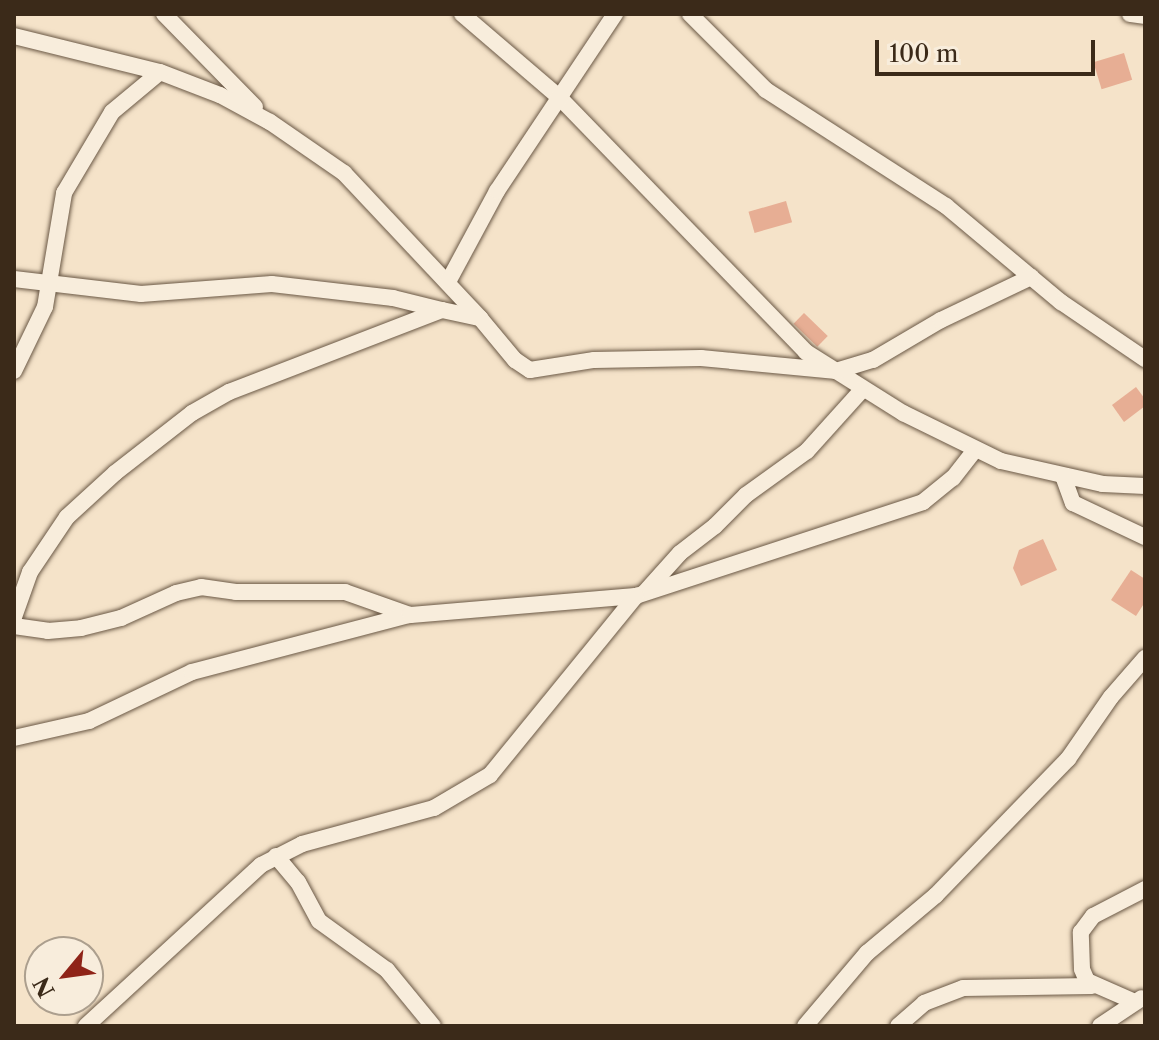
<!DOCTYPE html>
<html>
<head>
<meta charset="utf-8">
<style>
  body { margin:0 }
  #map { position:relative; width:1159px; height:1040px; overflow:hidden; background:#f5e3c9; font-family:"Libre Caslon Text",serif }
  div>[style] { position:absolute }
  .building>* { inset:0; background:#e7ae94; transform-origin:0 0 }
  .roads { filter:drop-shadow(0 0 2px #6a5845) drop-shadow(0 0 2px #6a5845) }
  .minor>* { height:16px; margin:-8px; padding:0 8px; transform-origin:8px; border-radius:8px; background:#f8eddc }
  span { translate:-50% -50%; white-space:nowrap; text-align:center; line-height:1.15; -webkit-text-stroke:7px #f8eddc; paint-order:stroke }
  .frame { position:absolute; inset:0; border:16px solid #3b2a19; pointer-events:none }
  .north { position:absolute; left:24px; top:936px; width:80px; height:80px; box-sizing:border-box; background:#f8eddc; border:2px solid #ac9f8e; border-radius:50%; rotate:241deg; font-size:22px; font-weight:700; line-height:32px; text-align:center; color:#3b2a19 }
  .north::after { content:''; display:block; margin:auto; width:28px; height:36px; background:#8f2418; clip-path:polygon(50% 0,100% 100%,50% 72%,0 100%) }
  .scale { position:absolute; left:875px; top:40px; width:220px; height:36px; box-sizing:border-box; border:4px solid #3b2a19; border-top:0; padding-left:10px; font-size:24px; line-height:28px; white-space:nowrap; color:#3b2a19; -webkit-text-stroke:6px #f8eddc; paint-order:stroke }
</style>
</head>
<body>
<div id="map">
  <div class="building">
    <i style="left:1124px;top:53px;width:28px;height:32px;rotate:73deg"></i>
    <i style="left:786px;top:201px;width:22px;height:39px;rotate:74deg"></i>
    <i style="left:804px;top:313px;width:33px;height:15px;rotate:44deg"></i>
    <i style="clip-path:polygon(1136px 387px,1145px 399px,1145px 406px,1124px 422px,1112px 405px)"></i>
    <i style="clip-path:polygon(1043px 539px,1057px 570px,1021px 586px,1013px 568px,1019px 550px)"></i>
    <i style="clip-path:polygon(1131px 570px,1145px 579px,1145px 602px,1136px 616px,1111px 600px)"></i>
  </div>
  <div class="roads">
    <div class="minor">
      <i style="left:164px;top:14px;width:130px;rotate:45.6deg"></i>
      <i style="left:462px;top:14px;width:129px;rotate:40.6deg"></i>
      <i style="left:560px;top:98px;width:354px;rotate:45.9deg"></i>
      <i style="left:806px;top:352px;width:115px;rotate:32.2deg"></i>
      <i style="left:903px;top:413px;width:109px;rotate:26.1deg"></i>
      <i style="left:1001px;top:461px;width:105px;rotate:12.7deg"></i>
      <i style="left:1103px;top:484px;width:42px;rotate:2.7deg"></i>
      <i style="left:690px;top:14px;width:107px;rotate:45deg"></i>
      <i style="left:766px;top:90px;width:214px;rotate:32.8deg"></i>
      <i style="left:946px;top:206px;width:150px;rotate:39.9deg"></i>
      <i style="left:1061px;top:302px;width:102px;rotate:34.2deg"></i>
      <i style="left:1130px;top:14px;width:15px;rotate:8deg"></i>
      <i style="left:14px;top:36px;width:150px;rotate:13.9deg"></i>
      <i style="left:160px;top:72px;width:64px;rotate:21deg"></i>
      <i style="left:220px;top:95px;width:57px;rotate:28.4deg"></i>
      <i style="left:270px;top:122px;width:90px;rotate:34.6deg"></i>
      <i style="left:344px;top:173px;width:199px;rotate:46.8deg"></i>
      <i style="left:14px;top:279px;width:128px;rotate:6.7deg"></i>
      <i style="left:141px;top:294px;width:131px;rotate:-4.4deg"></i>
      <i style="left:272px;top:284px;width:122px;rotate:6.6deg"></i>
      <i style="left:393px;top:298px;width:50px;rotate:13.8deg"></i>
      <i style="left:448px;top:282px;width:103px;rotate:-61.7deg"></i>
      <i style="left:497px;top:191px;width:213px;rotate:-56.3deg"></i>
      <i style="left:14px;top:371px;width:71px;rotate:-64.2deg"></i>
      <i style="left:45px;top:307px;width:116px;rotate:-80.5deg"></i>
      <i style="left:64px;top:193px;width:94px;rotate:-59.3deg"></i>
      <i style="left:112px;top:112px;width:62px;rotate:-39.8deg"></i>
      <i style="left:1063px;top:476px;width:29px;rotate:70deg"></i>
      <i style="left:1073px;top:503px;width:80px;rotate:25.3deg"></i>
      <i style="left:645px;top:592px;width:52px;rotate:-48.1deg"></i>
      <i style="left:680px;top:553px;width:44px;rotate:-37.6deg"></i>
      <i style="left:715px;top:526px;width:44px;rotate:-45deg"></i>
      <i style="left:746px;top:495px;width:75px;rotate:-35.8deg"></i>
      <i style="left:807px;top:451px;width:82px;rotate:-48deg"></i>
      <i style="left:14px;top:617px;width:48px;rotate:-70.4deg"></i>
      <i style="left:30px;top:572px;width:66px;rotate:-56.1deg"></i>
      <i style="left:67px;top:517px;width:65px;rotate:-42.5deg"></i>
      <i style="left:115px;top:473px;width:98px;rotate:-37.9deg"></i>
      <i style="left:192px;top:413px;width:43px;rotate:-29.6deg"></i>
      <i style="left:229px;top:392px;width:228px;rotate:-21.1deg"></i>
      <i style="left:442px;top:310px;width:39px;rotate:12deg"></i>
      <i style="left:480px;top:318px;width:55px;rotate:50.2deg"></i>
      <i style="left:515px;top:360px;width:18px;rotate:34deg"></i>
      <i style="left:530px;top:370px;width:65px;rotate:-8.9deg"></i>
      <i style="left:594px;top:360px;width:107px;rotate:-1.1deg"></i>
      <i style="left:701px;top:358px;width:136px;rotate:5.5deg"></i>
      <i style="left:836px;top:371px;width:39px;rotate:-17deg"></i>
      <i style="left:873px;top:360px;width:79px;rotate:-30.5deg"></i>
      <i style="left:941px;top:320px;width:100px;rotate:-25.5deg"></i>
      <i style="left:14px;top:626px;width:34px;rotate:8deg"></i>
      <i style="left:48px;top:631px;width:33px;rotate:-5deg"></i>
      <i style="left:81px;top:628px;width:41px;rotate:-14deg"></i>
      <i style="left:121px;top:618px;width:60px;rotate:-24.4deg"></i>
      <i style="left:176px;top:593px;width:26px;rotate:-13deg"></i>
      <i style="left:201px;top:587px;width:35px;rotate:8deg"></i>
      <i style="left:236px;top:592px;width:109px"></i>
      <i style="left:345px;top:592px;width:69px;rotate:19.5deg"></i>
      <i style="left:14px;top:738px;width:77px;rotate:-12.8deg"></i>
      <i style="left:89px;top:721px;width:114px;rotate:-25.4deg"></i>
      <i style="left:192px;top:672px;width:225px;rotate:-14.7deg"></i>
      <i style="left:410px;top:615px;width:227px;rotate:-4.8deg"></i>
      <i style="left:636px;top:596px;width:302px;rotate:-18.1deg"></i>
      <i style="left:923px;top:502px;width:38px;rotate:-39deg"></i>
      <i style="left:953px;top:478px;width:36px;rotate:-52deg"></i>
      <i style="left:276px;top:856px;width:34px;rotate:50deg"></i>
      <i style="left:298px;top:882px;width:44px;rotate:61.7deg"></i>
      <i style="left:319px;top:921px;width:84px;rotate:35.8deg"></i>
      <i style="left:387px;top:970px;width:72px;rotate:50.6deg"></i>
      <i style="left:1135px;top:1002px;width:52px;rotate:-156.4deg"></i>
      <i style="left:1087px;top:981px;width:13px;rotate:-113deg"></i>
      <i style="left:1082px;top:969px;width:37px;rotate:-92deg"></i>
      <i style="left:1081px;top:932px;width:20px;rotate:-53deg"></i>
      <i style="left:1093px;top:916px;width:59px;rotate:-27.4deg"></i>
      <i style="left:86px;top:1026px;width:238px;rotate:-42.6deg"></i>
      <i style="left:261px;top:865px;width:46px;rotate:-27.1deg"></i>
      <i style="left:302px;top:844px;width:137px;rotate:-15.3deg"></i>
      <i style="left:434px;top:808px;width:65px;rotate:-30.5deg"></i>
      <i style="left:490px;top:775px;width:231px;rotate:-50.8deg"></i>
      <i style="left:805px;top:1026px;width:96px;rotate:-49.7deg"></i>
      <i style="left:867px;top:953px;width:90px;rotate:-40deg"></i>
      <i style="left:936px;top:895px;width:190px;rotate:-45.9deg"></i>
      <i style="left:1068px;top:759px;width:75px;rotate:-55.3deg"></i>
      <i style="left:1111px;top:697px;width:52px;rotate:-48.9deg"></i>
      <i style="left:898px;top:1026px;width:35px;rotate:-41deg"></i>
      <i style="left:924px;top:1003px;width:42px;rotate:-21deg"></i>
      <i style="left:963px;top:988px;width:129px;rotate:-0.9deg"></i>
      <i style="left:1100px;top:1026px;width:50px;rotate:-33.7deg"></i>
    </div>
  </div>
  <div class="frame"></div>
  <div class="north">N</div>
  <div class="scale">100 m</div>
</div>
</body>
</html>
